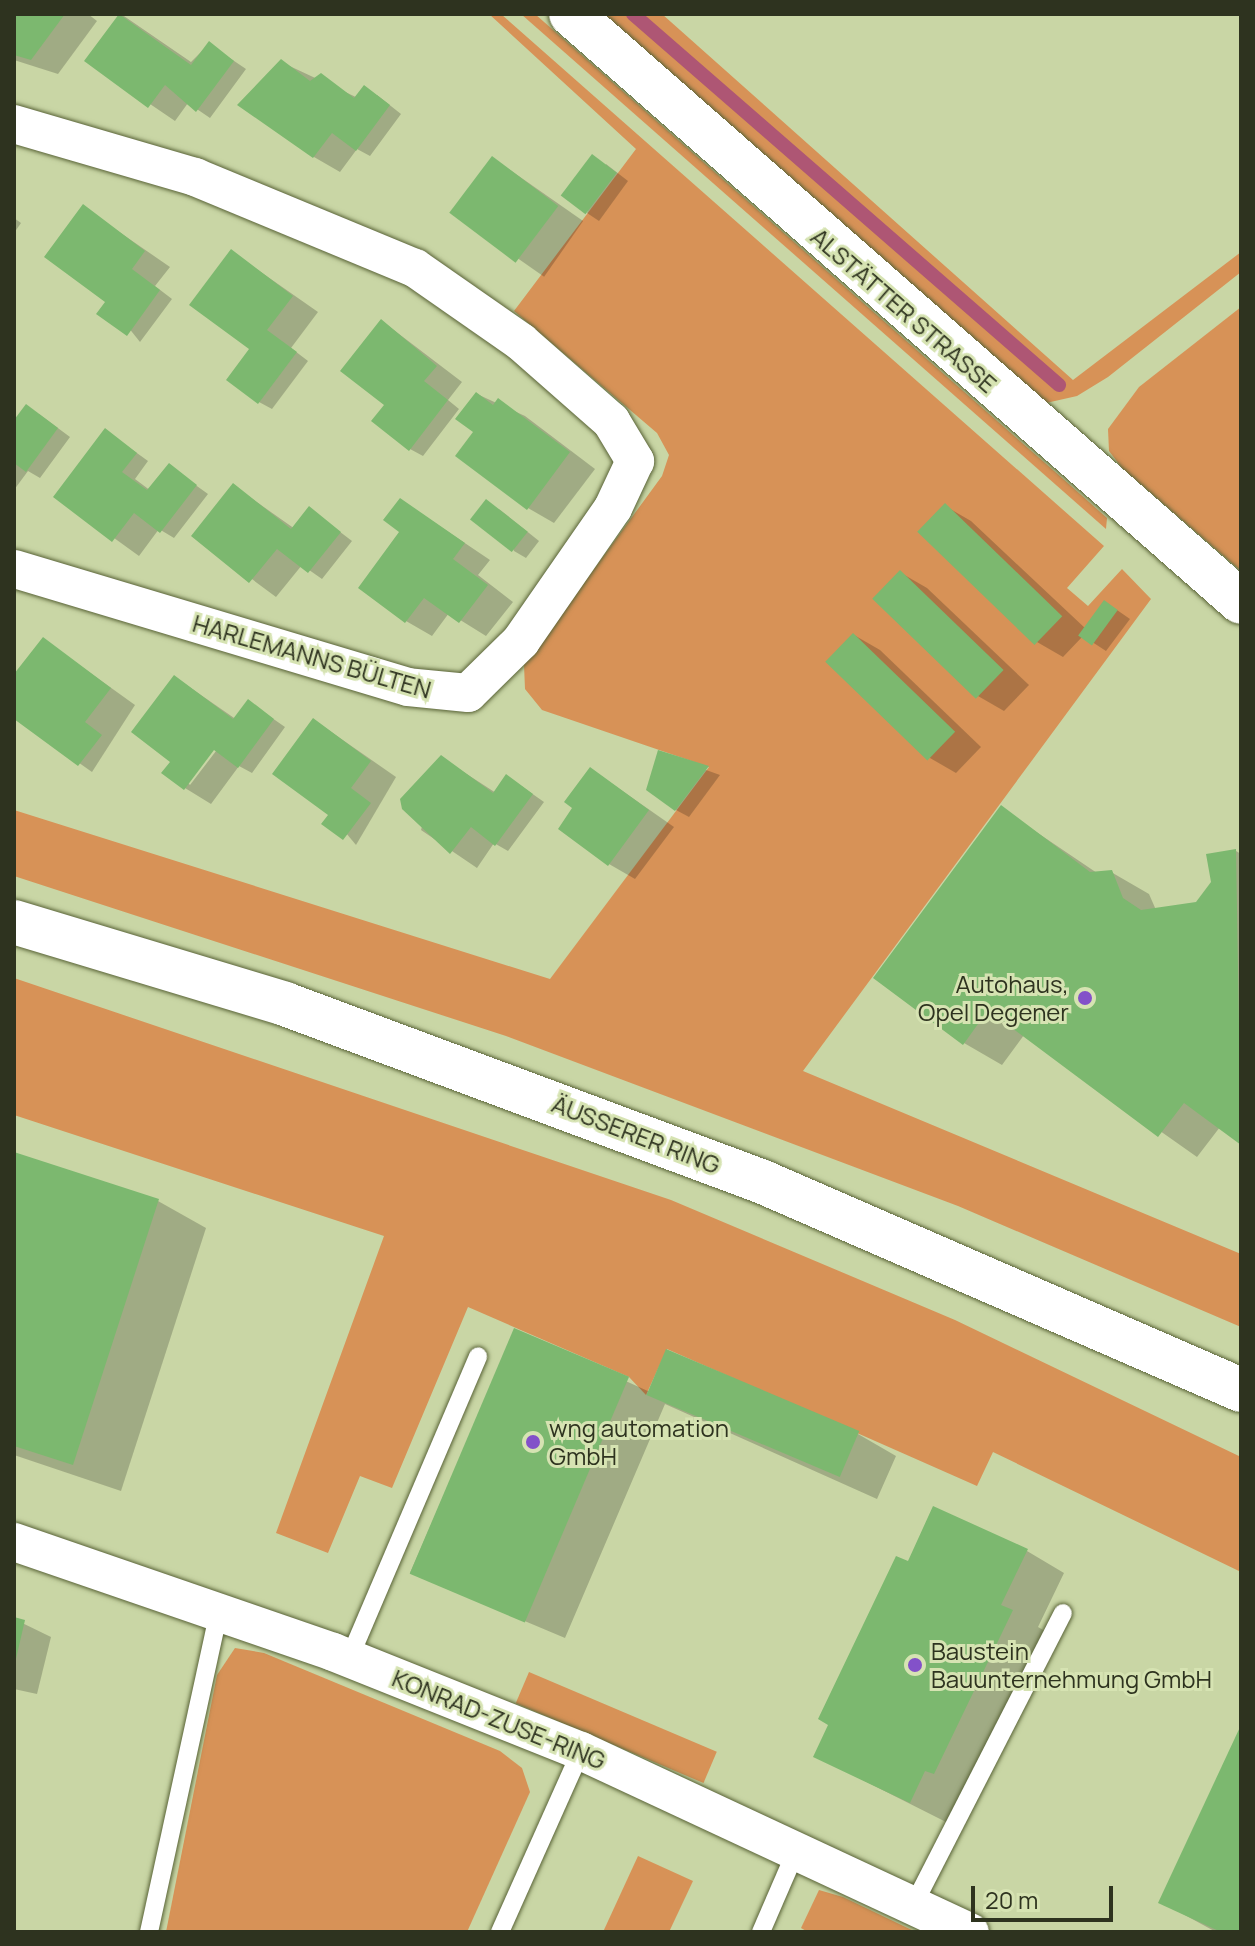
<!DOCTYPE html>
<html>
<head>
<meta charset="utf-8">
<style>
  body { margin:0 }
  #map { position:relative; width:1255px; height:1946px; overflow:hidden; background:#c9d6a5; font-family:Manrope,sans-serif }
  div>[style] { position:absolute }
  .green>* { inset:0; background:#d79257; transform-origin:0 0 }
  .shadow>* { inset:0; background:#0003; transform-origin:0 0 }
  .stream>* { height:14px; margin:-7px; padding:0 7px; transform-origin:7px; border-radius:7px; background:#ae5674 }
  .building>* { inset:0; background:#7cb86f; transform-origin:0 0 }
  .roads { filter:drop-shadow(0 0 2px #596337) drop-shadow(0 0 2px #596337) }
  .service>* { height:18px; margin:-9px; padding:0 9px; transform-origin:9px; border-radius:9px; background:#fff }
  .minor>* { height:38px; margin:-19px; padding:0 19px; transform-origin:19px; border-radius:19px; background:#fff }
  .secondary>* { height:44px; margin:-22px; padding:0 22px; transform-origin:22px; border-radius:22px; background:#fff }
  .primary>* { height:44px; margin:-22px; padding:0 22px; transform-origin:22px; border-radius:22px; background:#fff }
  .dots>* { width:22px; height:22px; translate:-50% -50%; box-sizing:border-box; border:4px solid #d6e3b2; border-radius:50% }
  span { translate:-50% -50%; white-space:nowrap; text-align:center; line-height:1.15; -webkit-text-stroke:6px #d6e3b2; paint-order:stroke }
  .street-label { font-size:24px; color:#2e331f }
  .poi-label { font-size:24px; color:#2e331f }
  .right { translate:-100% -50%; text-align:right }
  .left { translate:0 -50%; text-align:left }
  .frame { position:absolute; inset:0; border:16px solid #2e331f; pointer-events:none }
  .scale { position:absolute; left:971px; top:1886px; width:142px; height:36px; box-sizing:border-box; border:4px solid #2e331f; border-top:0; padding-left:10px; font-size:24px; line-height:28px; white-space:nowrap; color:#2e331f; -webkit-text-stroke:6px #d6e3b2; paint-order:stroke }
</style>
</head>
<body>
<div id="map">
  <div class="green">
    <i style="clip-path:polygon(489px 14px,501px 14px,1104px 546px,1067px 588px,1088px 606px,1122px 569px,1151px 599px,803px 1071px,1241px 1254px,1241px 1327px,958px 1206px,506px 1036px,14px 876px,14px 810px,550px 979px,709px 767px,542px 710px,525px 689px,524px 665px,662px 476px,669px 455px,657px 433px,514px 311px,636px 149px)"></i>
    <i style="clip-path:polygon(521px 14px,535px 14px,1061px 477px,1107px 518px,1106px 529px)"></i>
    <i style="clip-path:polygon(604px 14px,662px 14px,1073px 380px,1241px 252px,1241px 272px,1108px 377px,1077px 396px,1046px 403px)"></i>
    <i style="clip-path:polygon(1241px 307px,1241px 571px,1122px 468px,1109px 451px,1108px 429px,1139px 387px)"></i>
    <i style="clip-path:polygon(14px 978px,671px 1200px,955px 1320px,1241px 1457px,1241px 1572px,993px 1452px,977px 1486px,667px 1349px,646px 1395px,629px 1377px,468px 1307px,392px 1488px,360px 1476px,328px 1553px,276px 1533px,384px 1236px,14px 1115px)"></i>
    <i style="clip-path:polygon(235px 1648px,264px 1653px,500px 1751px,522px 1768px,530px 1792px,467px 1932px,166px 1932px,217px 1675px)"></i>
    <i style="left:529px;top:1672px;width:204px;height:34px;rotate:23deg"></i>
    <i style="clip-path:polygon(638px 1856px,693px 1881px,669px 1932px,603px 1932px)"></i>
    <i style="clip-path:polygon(819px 1890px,843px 1897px,916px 1932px,808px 1932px,801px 1928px)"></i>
  </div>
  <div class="shadow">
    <i style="clip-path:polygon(14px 14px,88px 14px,97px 21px,58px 74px,14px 60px)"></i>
    <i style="clip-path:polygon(121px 14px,191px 62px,209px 44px,246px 69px,210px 118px,188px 103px,175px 121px,87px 61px)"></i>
    <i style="clip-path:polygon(281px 62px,358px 98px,377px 95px,401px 114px,370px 156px,357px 149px,340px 172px,314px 157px)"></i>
    <i style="left:493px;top:158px;width:110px;height:68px;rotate:35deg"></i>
    <i style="clip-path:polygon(606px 164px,628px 181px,599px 221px,587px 213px)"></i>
    <i style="clip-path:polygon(83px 207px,170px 267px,155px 286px,172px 299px,140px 342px,108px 302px)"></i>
    <i style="clip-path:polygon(14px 218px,21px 223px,14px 233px)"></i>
    <i style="clip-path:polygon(232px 252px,318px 312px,291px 348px,308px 361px,272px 409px,259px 402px)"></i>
    <i style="clip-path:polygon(382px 321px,462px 382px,448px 400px,459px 409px,423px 456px,410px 449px)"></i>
    <i style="clip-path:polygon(477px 394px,525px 416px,595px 469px,554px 523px,528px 508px)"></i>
    <i style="clip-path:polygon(39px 414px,70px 437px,40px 478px,28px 471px,14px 490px,14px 423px)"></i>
    <i style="clip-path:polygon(105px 430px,148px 461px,135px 479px,151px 491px,169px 466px,208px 494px,174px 538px,159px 529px,139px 556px,56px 496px)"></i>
    <i style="clip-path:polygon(234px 486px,295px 529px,310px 509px,352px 541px,322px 579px,302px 565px,276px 597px,194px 536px)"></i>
    <i style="clip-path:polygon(401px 500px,490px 560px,478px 575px,513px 602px,486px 636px,449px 613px,432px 636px,406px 621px)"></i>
    <i style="clip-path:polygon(945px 506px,971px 521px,1086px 629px,1117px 610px,1130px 619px,1106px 651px,1083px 636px,1063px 657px,1037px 642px)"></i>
    <i style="clip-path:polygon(499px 509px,539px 541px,526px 558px,514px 551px)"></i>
    <i style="clip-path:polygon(901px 573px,927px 588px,1029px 685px,1004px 711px,978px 696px)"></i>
    <i style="clip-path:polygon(854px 635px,880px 650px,981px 747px,956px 773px,930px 758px)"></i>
    <i style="clip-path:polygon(43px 639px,135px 705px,92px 772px,14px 717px,14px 677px)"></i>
    <i style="clip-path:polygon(evenodd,175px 677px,237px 720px,249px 702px,285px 727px,252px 773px,239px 766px,211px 804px,185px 788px,173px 761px,175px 677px,219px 740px,216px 751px,190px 785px,187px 782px,219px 740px)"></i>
    <i style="clip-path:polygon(314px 720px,396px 777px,356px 845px,331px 815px)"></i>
    <i style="clip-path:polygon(659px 753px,720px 775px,689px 817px,676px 810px)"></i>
    <i style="clip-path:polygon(442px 758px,496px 793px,507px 776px,544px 802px,508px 851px,494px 843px,477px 868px,421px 830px)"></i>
    <i style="clip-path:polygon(591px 769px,674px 827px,635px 879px,609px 864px,575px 808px)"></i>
    <i style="clip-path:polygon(1001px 808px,1097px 873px,1111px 872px,1149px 894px,1156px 910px,1198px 904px,1236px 851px,1241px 854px,1241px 1143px,1220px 1127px,1197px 1157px,1024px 1035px,1002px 1065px,964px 1043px)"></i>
    <i style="clip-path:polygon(14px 1154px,158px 1201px,206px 1228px,121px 1491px,14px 1455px)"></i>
    <i style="clip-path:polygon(515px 1331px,650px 1392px,858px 1434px,896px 1456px,877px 1499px,665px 1404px,565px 1638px,410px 1573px)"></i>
    <i style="clip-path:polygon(1027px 1551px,1064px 1573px,1038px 1627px,1050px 1634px,948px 1823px,815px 1756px,909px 1563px)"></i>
    <i style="clip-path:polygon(14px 1619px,51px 1637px,37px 1694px,14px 1689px)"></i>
    <i style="clip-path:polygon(1241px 1730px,1241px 1932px,1216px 1932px,1161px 1902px)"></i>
  </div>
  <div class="stream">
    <i style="left:633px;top:14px;width:565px;rotate:41.05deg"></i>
  </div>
  <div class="building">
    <i style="clip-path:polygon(14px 14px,65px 14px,31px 60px,14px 55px)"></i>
    <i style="clip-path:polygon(119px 14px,191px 65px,209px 41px,234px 61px,196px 112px,165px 85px,148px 108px,84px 61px)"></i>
    <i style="clip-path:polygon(281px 59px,310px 81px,321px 73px,354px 98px,364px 85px,390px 105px,356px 151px,332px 133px,313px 158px,237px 105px)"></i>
    <i style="left:592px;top:154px;width:31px;height:52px;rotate:37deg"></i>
    <i style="left:492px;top:156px;width:83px;height:71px;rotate:37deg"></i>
    <i style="clip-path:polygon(83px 204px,145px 251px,132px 269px,160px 290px,127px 336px,96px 314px,105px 302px,44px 257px)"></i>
    <i style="clip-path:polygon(231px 249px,293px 296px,267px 330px,297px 352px,258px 404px,226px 380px,249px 349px,189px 305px)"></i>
    <i style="clip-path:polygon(381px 319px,437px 366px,424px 381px,448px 400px,409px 451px,371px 421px,384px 405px,340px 371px)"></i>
    <i style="clip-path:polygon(476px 392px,493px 405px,498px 398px,570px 452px,527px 510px,455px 456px,473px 432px,455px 419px)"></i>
    <i style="clip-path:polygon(26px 404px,58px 428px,26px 472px,14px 463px,14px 420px)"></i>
    <i style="clip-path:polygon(105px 428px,137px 453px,122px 472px,147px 490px,169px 463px,197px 485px,160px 533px,134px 513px,112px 542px,53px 497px)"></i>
    <i style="clip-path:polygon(233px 483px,291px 529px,309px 506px,341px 532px,308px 573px,277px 549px,249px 583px,191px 536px)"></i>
    <i style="clip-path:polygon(400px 498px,465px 543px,453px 559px,488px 585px,459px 623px,424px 598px,405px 623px,358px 588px,399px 532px,383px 520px)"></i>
    <i style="left:486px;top:499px;width:53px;height:26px;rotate:38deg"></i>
    <i style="left:945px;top:503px;width:163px;height:40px;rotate:44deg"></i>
    <i style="left:900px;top:570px;width:144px;height:40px;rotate:44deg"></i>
    <i style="left:1104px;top:600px;width:17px;height:44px;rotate:36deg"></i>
    <i style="left:853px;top:633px;width:142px;height:40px;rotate:44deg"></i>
    <i style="clip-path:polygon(43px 637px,111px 688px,85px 722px,102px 735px,78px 766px,14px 719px,14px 674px)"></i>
    <i style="clip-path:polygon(174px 675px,233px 719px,248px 699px,274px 719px,238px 768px,214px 750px,184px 790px,161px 773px,170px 762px,131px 732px)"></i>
    <i style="clip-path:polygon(313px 718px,371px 761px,351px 788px,371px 803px,343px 840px,321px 824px,328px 815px,272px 774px)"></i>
    <i style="clip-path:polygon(658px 750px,709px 766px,675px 811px,646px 790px)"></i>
    <i style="clip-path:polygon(441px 755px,493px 793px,506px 774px,533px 794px,495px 846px,471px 827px,450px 854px,402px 809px,400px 799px)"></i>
    <i style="clip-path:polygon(590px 767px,649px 810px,608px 866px,558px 829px,572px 808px,564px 802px)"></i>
    <i style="clip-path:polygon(1001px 805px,1090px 872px,1112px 870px,1123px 898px,1141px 910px,1196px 902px,1211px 882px,1206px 854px,1236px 849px,1241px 1145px,1184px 1103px,1158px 1137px,988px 1010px,963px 1045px,873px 978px)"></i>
    <i style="clip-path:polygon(14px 1152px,159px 1199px,73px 1465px,14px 1446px)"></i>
    <i style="left:514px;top:1328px;width:125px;height:267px;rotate:23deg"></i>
    <i style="left:666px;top:1349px;width:210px;height:50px;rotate:23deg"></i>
    <i style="clip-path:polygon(933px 1506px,1028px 1549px,1001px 1605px,1013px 1610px,934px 1774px,925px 1771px,910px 1803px,813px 1757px,828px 1725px,818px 1719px,896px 1556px,908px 1561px)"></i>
    <i style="clip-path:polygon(14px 1617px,25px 1620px,15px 1663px,14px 1663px)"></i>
    <i style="clip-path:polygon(1241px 1725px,1241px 1932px,1221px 1932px,1158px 1903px)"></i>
  </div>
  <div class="roads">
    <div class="service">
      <i style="left:349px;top:1659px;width:329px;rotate:-66.9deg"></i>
      <i style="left:913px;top:1906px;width:329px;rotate:-62.9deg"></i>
      <i style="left:149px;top:1932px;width:328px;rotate:-77.7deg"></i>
      <i style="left:500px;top:1932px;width:198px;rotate:-65.9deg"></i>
      <i style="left:761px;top:1932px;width:90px;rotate:-66.6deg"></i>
    </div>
    <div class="minor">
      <i style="left:14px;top:124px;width:189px;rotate:16.3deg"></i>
      <i style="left:195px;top:177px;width:238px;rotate:22.5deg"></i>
      <i style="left:415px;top:268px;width:129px;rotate:34.9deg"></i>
      <i style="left:521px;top:342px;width:120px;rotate:41.3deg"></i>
      <i style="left:611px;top:421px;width:47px;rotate:59deg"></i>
      <i style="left:635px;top:461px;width:52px;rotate:115.1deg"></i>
      <i style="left:613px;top:508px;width:162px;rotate:124.7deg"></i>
      <i style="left:521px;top:641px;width:74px;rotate:135.5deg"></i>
      <i style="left:468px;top:693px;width:60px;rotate:-174.3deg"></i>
      <i style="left:408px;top:687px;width:411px;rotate:-163.3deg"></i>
      <i style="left:14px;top:1542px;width:337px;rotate:19deg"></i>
      <i style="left:333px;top:1652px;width:267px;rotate:21.8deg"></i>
      <i style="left:581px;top:1751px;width:429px;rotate:25deg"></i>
    </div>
    <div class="secondary">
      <i style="left:571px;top:14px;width:891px;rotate:41.27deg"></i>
    </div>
    <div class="primary">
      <i style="left:14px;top:922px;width:283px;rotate:16.8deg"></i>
      <i style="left:285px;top:1004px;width:510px;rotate:20.42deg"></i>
      <i style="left:763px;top:1182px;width:521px;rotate:23.52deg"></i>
    </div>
  </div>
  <div class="dots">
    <i style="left:1085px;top:998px;background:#8351c9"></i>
    <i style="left:533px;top:1442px;background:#8351c9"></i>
    <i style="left:915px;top:1665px;background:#8351c9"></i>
  </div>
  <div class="street-label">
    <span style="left:904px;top:310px;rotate:41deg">ALSTÄTTER STRASSE</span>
    <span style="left:312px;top:656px;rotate:16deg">HARLEMANNS BÜLTEN</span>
    <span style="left:636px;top:1134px;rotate:21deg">ÄUSSERER RING</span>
    <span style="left:499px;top:1719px;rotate:22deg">KONRAD-ZUSE-RING</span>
  </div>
  <div class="poi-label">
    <span class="right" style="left:1069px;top:998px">Autohaus,<br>Opel Degener</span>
    <span class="left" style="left:549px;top:1442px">wng automation<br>GmbH</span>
    <span class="left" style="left:931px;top:1665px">Baustein<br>Bauunternehmung GmbH</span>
  </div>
  <div class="frame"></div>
  <div class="scale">20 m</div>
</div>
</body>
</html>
